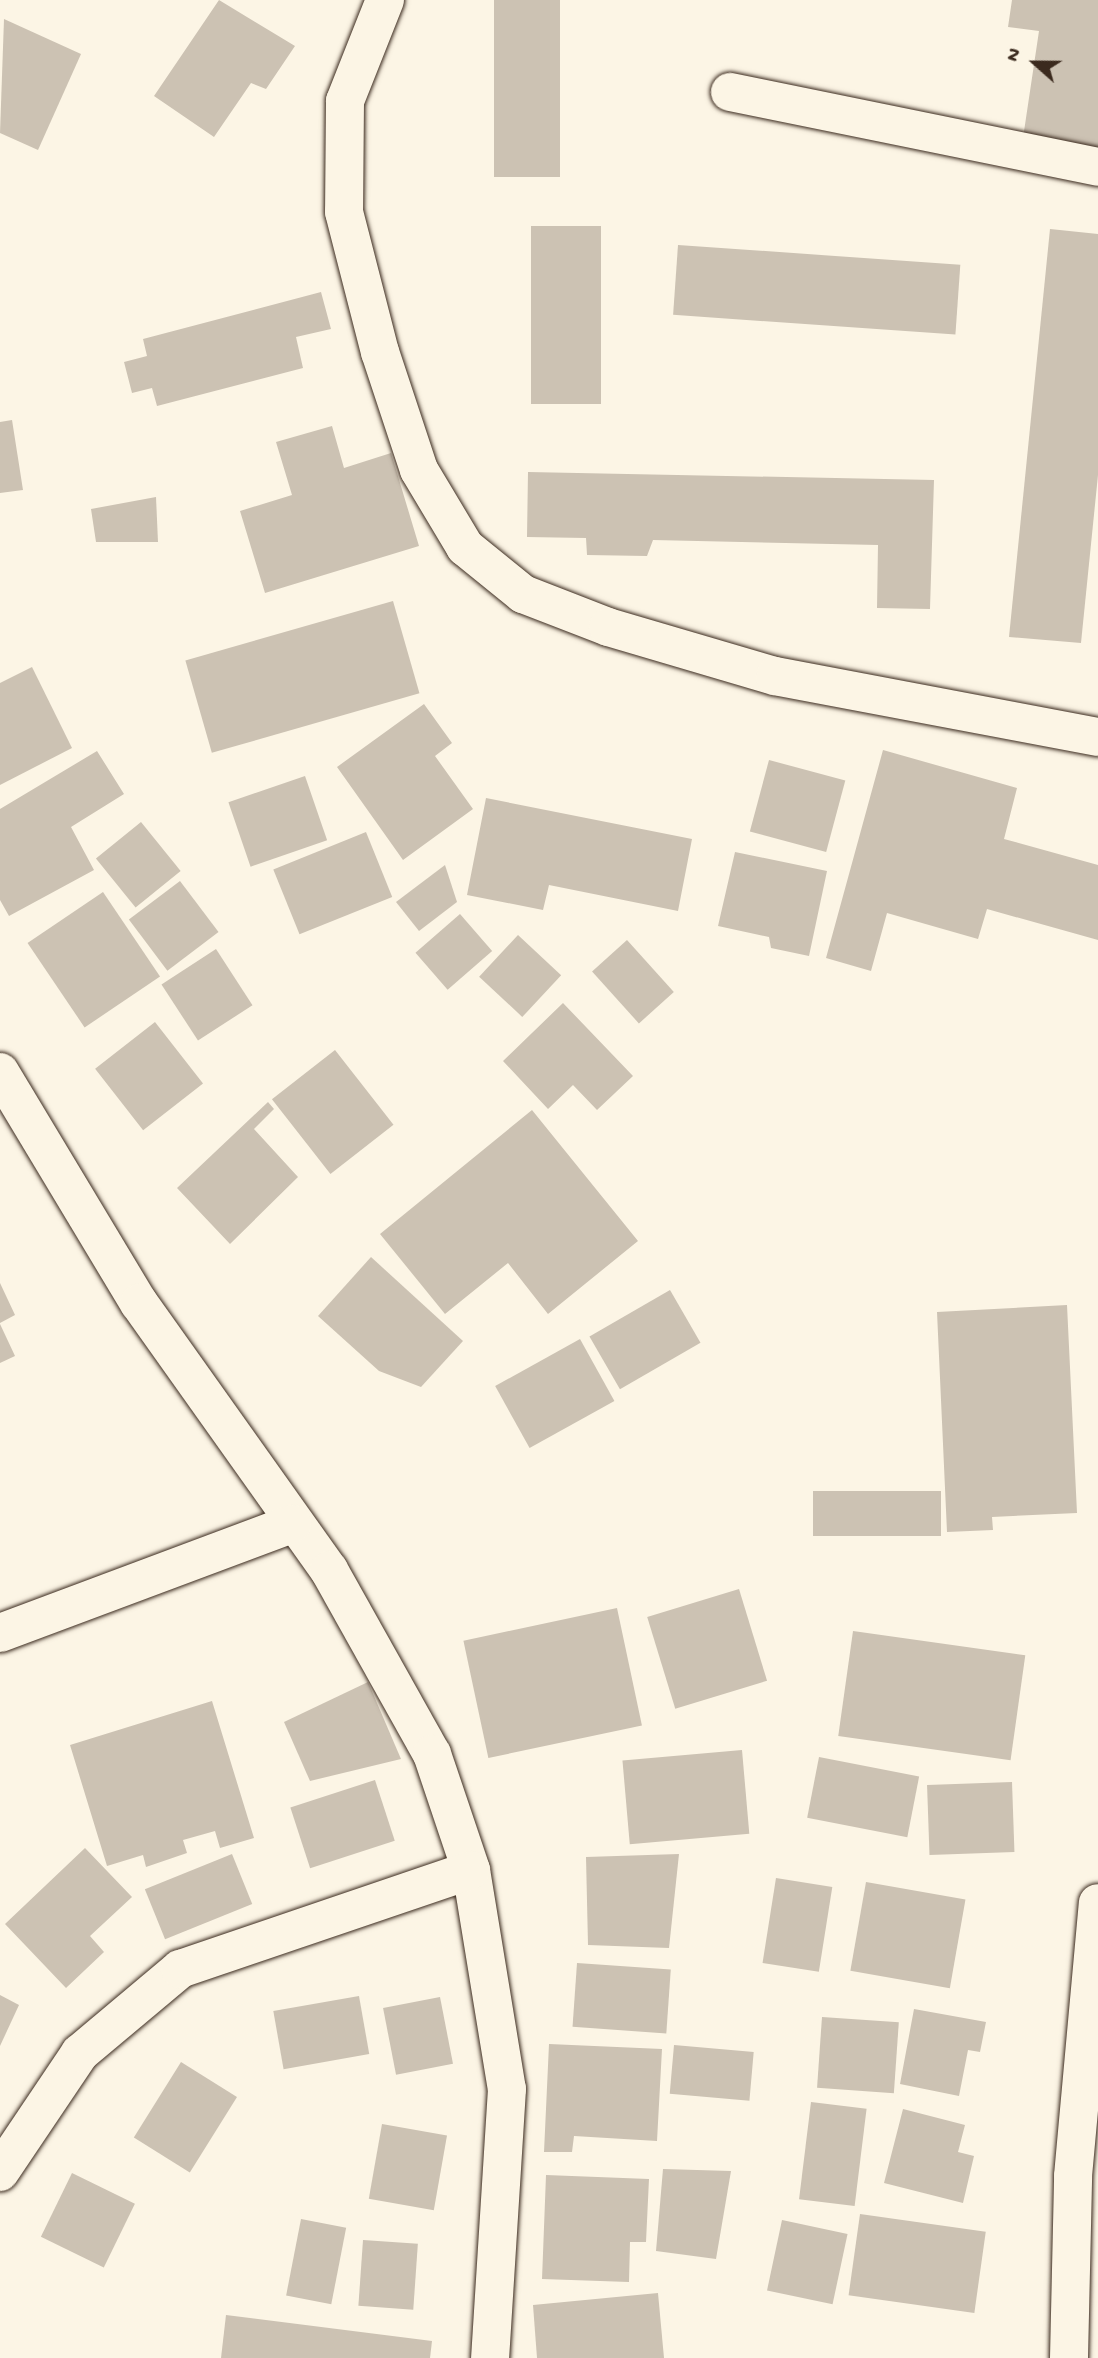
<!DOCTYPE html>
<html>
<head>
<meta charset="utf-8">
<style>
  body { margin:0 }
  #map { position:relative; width:1098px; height:2358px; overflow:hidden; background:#fcf5e5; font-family:"Gochi Hand",sans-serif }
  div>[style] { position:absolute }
  .building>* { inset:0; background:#ccc2b3; transform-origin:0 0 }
  .roads { filter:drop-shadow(0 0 2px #3b2a1e) drop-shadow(0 0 2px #3b2a1e) }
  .street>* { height:38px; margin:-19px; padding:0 19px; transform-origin:19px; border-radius:19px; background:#fcf5e5 }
  .secondary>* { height:38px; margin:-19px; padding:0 19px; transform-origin:19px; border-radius:19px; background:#fcf5e5 }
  span { translate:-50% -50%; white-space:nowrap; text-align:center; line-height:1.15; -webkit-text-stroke:5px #fcf5e5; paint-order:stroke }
  .north { position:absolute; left:1000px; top:28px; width:70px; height:70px; -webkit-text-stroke:5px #fcf5e5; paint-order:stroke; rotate:291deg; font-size:19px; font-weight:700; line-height:28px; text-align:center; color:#3b2a1e }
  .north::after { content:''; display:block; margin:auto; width:24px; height:32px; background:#3b2a1e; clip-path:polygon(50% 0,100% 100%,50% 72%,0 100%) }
</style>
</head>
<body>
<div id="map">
  <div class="building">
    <i style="clip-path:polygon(219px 0,295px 46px,266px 89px,251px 83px,214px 137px,154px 96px)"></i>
    <i style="left:494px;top:0;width:66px;height:177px"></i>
    <i style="clip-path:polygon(1012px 0,1098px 0,1098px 148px,1023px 138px,1039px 31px,1008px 27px)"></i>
    <i style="clip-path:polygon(4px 19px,81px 54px,38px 150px,0 133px)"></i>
    <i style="left:531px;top:226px;width:70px;height:178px"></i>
    <i style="clip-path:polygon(1050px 229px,1098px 234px,1098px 475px,1081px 643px,1009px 637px)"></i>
    <i style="left:678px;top:245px;width:283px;height:70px;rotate:4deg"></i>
    <i style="clip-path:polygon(321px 292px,331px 329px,296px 337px,303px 368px,157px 406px,152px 388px,132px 393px,124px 362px,147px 356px,143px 339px)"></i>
    <i style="clip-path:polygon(12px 420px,23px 490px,0 493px,0 422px)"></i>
    <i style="clip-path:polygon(332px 426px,344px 468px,391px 453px,419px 546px,265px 593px,240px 511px,292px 495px,276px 442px)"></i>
    <i style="clip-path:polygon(528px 472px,934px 480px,930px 609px,877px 608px,878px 545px,653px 540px,647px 556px,587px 555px,586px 538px,527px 537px)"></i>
    <i style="clip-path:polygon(156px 497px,158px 542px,96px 542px,91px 509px)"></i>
    <i style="left:393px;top:601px;width:96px;height:216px;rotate:74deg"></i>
    <i style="clip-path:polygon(32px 667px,72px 748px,0 785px,0 683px)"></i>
    <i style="clip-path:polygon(424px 704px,452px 743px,435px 756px,473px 809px,403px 860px,337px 767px)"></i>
    <i style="clip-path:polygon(883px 750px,1017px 788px,1004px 839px,1098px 865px,1098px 940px,987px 909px,978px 939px,887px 913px,871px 971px,826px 958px)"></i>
    <i style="clip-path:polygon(97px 751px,124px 794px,71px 827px,94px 870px,9px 916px,0 900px,0 809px)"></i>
    <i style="left:769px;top:760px;width:79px;height:74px;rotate:15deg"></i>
    <i style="left:305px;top:776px;width:68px;height:81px;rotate:71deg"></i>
    <i style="clip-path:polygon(486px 798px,692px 839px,678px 911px,549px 885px,543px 910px,467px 895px)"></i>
    <i style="left:141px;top:822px;width:63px;height:58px;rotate:51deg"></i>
    <i style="left:366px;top:832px;width:70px;height:100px;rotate:68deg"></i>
    <i style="clip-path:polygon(735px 852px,827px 871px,809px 956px,771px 948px,769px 937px,718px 926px)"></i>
    <i style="clip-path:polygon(445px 865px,457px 902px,419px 931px,396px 902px)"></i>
    <i style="left:180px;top:881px;width:64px;height:64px;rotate:53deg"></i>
    <i style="left:103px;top:892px;width:102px;height:91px;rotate:56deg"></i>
    <i style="left:460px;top:914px;width:49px;height:59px;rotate:49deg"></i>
    <i style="left:518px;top:935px;width:59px;height:57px;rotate:43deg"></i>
    <i style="left:627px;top:940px;width:70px;height:47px;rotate:48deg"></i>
    <i style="left:216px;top:949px;width:67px;height:65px;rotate:57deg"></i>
    <i style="clip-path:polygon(563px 1003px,633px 1076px,597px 1110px,573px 1085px,548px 1109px,503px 1061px)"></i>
    <i style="left:155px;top:1022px;width:78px;height:76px;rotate:52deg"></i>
    <i style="left:335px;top:1050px;width:95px;height:80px;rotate:52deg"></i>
    <i style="clip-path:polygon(268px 1102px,274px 1109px,254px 1129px,298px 1177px,230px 1244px,177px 1188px)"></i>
    <i style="clip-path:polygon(532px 1110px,638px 1241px,548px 1314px,508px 1263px,445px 1314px,380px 1234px)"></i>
    <i style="clip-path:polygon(371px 1257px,463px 1341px,421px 1387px,379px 1371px,318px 1316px)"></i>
    <i style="clip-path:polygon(0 1283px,15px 1315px,0 1323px)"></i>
    <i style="left:670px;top:1290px;width:61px;height:93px;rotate:60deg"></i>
    <i style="clip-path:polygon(1067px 1305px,1077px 1513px,992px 1517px,993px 1530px,947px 1532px,937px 1312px)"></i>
    <i style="clip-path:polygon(0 1324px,15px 1356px,0 1363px)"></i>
    <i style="left:580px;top:1339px;width:71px;height:97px;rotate:61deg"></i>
    <i style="left:941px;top:1491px;width:45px;height:128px;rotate:90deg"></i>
    <i style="left:739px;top:1589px;width:96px;height:96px;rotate:73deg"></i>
    <i style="left:617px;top:1608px;width:120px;height:157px;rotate:78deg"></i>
    <i style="left:853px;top:1631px;width:174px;height:106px;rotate:8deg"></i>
    <i style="clip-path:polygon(368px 1682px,401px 1759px,310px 1781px,284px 1722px)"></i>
    <i style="clip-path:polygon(212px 1701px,254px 1838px,220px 1848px,215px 1831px,183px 1840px,187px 1853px,146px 1867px,143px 1855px,107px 1866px,70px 1745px)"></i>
    <i style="left:742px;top:1750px;width:84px;height:120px;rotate:85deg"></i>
    <i style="left:819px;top:1757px;width:102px;height:62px;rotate:11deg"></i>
    <i style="left:375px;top:1780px;width:64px;height:89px;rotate:72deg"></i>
    <i style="left:1012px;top:1782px;width:70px;height:85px;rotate:88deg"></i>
    <i style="clip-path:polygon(85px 1848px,132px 1897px,90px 1936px,104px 1952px,66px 1988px,5px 1924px)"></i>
    <i style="left:232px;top:1854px;width:54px;height:94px;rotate:68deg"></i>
    <i style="clip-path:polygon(679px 1854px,669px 1948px,588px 1945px,586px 1857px)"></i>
    <i style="left:776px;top:1878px;width:57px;height:86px;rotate:9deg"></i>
    <i style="left:866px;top:1882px;width:101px;height:90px;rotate:10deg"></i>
    <i style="left:577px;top:1963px;width:94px;height:64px;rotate:4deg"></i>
    <i style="clip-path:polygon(0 1995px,19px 2005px,0 2046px)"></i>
    <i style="left:359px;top:1996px;width:59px;height:87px;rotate:80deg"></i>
    <i style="left:440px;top:1997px;width:68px;height:58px;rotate:79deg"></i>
    <i style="clip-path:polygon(914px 2009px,986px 2022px,980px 2052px,968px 2050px,959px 2096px,900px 2084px)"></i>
    <i style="left:822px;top:2017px;width:77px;height:71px;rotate:4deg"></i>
    <i style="clip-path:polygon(549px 2044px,662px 2049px,657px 2141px,574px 2136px,572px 2152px,544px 2152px)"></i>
    <i style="left:674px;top:2045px;width:80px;height:49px;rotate:5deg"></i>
    <i style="left:181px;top:2062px;width:66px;height:89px;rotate:32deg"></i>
    <i style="left:811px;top:2102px;width:56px;height:98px;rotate:7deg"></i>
    <i style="clip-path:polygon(903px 2109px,965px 2125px,958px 2152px,974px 2156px,963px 2203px,884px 2183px)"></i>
    <i style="left:382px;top:2124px;width:66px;height:76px;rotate:10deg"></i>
    <i style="clip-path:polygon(663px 2169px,731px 2171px,716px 2259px,656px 2251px)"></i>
    <i style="left:72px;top:2173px;width:70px;height:71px;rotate:26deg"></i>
    <i style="clip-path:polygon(546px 2175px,649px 2179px,646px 2242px,630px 2242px,629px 2282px,542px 2279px)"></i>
    <i style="left:860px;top:2214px;width:127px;height:82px;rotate:8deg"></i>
    <i style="left:301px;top:2219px;width:46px;height:78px;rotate:11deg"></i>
    <i style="left:782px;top:2220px;width:67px;height:72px;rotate:12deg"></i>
    <i style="left:363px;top:2240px;width:55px;height:66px;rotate:4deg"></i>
    <i style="clip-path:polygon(658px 2293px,664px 2358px,537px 2358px,533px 2305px)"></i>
    <i style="clip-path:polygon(226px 2315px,432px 2341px,430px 2358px,221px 2358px)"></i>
  </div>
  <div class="roads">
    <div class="street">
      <i style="left:385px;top:0;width:109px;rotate:111.6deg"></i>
      <i style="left:345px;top:101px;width:111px;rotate:90.5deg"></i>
      <i style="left:344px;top:212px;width:145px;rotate:75.6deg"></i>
      <i style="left:380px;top:352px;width:124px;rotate:71.7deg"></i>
      <i style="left:419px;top:470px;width:90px;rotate:59.1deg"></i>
      <i style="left:465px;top:547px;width:75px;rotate:39deg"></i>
      <i style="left:523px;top:594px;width:91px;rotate:21.2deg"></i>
      <i style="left:608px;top:627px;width:174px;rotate:16.4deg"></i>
      <i style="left:775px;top:676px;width:329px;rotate:10.7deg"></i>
      <i style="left:730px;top:92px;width:376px;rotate:11.5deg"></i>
      <i style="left:0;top:1072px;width:270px;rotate:59deg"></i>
      <i style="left:139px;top:1303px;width:328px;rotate:54.6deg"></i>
      <i style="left:329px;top:1570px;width:211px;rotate:60.8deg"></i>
      <i style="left:432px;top:1754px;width:122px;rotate:71.4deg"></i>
      <i style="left:471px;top:1870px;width:222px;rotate:80.7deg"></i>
      <i style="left:507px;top:2089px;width:270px;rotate:93.6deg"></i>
      <i style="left:0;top:1633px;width:312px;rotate:-20.5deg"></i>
      <i style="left:0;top:2172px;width:143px;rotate:-56.1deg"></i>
      <i style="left:80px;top:2053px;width:131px;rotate:-40deg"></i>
      <i style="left:180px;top:1969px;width:307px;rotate:-18.8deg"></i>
    </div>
    <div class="secondary">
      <i style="left:1069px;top:2358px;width:182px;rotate:-88.7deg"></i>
      <i style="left:1073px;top:2176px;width:274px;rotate:-84.8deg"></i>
    </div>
  </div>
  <div class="north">N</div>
</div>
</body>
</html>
